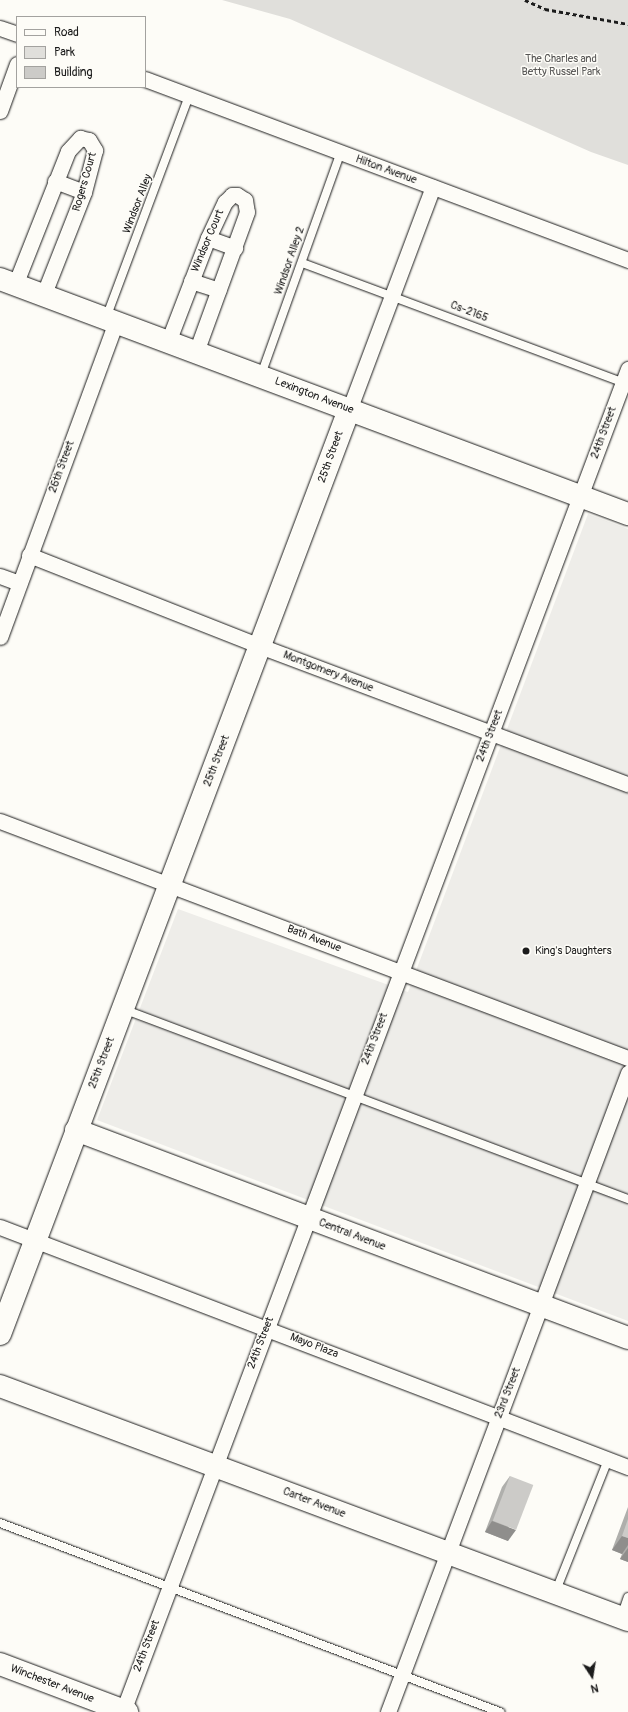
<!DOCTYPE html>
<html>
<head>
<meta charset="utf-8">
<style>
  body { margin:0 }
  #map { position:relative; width:628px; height:1712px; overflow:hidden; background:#fdfcf7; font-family:Pangolin,sans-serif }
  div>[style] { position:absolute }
  .built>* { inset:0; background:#eeede9 }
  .green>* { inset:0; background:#e0dfdb }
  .path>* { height:2.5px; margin-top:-1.25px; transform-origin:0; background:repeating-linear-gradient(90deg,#1c1c1c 0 4px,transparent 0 7px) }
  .roads { filter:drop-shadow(0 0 1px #1c1c1c) drop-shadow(0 0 1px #1c1c1c) }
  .lane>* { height:8px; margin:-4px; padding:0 4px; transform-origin:4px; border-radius:4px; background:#fdfcf7 }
  .street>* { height:15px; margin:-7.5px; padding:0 7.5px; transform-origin:7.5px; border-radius:7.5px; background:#fdfcf7 }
  .secondary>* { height:22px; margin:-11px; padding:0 11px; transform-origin:11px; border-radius:11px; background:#fdfcf7 }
  .wall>* { inset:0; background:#afafac }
  .shaded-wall>* { inset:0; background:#8f8e8c }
  .building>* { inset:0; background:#cccbc8; transform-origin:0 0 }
  .dots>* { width:11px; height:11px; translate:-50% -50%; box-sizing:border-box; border:2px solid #fdfcf7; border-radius:50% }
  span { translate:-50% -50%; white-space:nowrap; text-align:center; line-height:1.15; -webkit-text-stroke:3px #fdfcf7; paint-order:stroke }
  .park-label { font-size:11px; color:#575655 }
  .street-label { font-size:11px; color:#1c1c1c }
  .poi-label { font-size:11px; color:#1c1c1c }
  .left { translate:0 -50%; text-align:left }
  .legend { position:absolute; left:16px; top:16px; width:130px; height:72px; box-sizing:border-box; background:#fdfcf7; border:1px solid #a3a29f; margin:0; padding:5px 7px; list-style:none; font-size:12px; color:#1c1c1c }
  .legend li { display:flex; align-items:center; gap:8px; height:20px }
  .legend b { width:20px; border:1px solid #a3a29f }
  .north { position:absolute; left:572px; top:1656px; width:40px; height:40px; -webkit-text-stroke:3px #fdfcf7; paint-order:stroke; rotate:168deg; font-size:11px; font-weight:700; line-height:16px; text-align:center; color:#1c1c1c }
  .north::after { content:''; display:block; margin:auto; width:14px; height:18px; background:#1c1c1c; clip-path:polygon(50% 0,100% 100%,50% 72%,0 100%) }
</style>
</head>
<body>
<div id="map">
  <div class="built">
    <i style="clip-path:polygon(588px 514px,628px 529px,628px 1321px,97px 1120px,178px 909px,408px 992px)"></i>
  </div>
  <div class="green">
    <i style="clip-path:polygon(222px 0,628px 0,628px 165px,591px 152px,290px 19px)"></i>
  </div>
  <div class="path">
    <i style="left:525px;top:0;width:22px;rotate:24deg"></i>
    <i style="left:545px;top:9px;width:84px;rotate:10.2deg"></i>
  </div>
  <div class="roads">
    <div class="lane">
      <i style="left:302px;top:263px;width:345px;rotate:20.4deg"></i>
      <i style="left:106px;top:318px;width:237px;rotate:-69.5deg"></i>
      <i style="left:261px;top:375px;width:235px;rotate:-70.3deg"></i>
      <i style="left:123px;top:1009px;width:540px;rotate:20.62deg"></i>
      <i style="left:0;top:1523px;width:535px;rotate:20.71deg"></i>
      <i style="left:555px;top:1593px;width:143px;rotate:-68.3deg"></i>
      <i style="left:621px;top:1617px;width:21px;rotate:-71deg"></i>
    </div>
    <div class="street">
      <i style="left:0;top:28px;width:18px;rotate:19deg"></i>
      <i style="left:145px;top:79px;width:516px;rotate:20.54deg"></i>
      <i style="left:0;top:111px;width:50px;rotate:-70.1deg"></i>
      <i style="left:55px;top:181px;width:31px;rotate:21deg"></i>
      <i style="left:208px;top:238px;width:29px;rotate:20deg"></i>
      <i style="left:191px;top:281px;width:29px;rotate:18deg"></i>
      <i style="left:15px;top:285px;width:144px;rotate:-68.4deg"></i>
      <i style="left:68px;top:151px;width:18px;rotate:-47deg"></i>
      <i style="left:80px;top:138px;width:9px;rotate:13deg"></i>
      <i style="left:89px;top:140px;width:12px;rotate:59deg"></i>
      <i style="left:95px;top:150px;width:43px;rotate:104.7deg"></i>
      <i style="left:84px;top:192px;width:112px;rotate:111.5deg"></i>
      <i style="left:168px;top:342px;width:111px;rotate:-69deg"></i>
      <i style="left:208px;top:238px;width:40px;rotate:-65deg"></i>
      <i style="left:225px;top:202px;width:10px;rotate:-45deg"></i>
      <i style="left:232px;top:195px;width:5px"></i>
      <i style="left:237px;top:195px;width:9px;rotate:32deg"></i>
      <i style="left:245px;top:200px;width:12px;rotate:81deg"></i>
      <i style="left:247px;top:212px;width:149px;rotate:110deg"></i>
      <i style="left:349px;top:410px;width:238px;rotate:-69.4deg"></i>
      <i style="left:29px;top:555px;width:248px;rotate:21.5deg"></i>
      <i style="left:260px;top:646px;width:393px;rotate:20.6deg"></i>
      <i style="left:0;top:576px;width:20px;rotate:20deg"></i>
      <i style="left:0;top:637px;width:336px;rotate:-69.8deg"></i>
      <i style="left:0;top:821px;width:671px;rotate:20.68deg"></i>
      <i style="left:0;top:1227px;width:672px;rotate:20.92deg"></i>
      <i style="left:123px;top:1711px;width:1434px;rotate:-69.38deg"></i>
      <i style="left:388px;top:1712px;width:683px;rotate:-69.41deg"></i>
    </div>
    <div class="secondary">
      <i style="left:0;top:279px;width:671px;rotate:20.52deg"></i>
      <i style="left:76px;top:1130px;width:590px;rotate:20.65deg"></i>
      <i style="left:0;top:1334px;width:988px;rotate:-69.31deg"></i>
      <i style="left:0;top:1386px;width:670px;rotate:20.44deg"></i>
      <i style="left:0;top:1664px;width:136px;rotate:20.7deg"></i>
    </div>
  </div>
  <div class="wall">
    <i style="clip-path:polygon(510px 1476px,508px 1541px,485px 1532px,502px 1487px)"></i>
    <i style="clip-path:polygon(628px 1507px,628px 1562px,620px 1559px,622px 1554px,612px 1550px)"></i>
  </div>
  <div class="shaded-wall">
    <i style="clip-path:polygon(492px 1521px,516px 1530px,508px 1541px,485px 1532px)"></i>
    <i style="clip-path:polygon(622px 1536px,628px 1538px,628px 1545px,622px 1554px,612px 1550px)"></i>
    <i style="clip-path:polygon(628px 1548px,628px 1562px,620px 1559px)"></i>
  </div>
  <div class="building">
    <i style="left:510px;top:1476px;width:25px;height:48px;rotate:21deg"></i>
    <i style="clip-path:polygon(628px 1519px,628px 1538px,622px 1536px)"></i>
  </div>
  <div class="dots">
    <i style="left:526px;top:951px;background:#1c1c1c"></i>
  </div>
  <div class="park-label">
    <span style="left:561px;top:66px">The Charles and<br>Betty Russel Park</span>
  </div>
  <div class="street-label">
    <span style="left:386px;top:170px;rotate:20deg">Hilton Avenue</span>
    <span style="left:85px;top:182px;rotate:-74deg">Rogers Court</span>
    <span style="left:138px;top:204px;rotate:-69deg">Windsor Alley</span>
    <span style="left:208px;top:241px;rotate:-67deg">Windsor Court</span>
    <span style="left:290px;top:261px;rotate:-71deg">Windsor Alley 2</span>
    <span style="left:469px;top:312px;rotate:21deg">Cs-2165</span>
    <span style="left:314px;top:396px;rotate:21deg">Lexington Avenue</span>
    <span style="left:604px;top:433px;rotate:-70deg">24th Street</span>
    <span style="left:331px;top:457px;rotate:-70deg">25th Street</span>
    <span style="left:62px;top:467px;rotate:-70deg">26th Street</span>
    <span style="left:328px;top:672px;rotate:21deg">Montgomery Avenue</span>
    <span style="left:490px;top:736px;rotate:-69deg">24th Street</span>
    <span style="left:217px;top:761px;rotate:-69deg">25th Street</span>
    <span style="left:314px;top:939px;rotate:21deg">Bath Avenue</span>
    <span style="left:375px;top:1039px;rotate:-69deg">24th Street</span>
    <span style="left:102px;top:1063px;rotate:-69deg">25th Street</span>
    <span style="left:352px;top:1235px;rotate:21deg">Central Avenue</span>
    <span style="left:261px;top:1343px;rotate:-69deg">24th Street</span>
    <span style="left:314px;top:1346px;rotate:21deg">Mayo Plaza</span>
    <span style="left:508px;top:1393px;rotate:-69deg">23rd Street</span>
    <span style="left:314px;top:1503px;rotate:21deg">Carter Avenue</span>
    <span style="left:147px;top:1646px;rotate:-69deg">24th Street</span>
    <span style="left:52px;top:1684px;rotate:21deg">Winchester Avenue</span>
  </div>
  <div class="poi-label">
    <span class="left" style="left:535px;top:951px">King's Daughters</span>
  </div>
  <ul class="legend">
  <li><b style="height:5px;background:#fdfcf7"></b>Road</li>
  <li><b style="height:11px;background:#e0dfdb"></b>Park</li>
  <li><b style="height:11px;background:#cccbc8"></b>Building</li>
  </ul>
  <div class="north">N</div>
</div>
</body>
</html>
